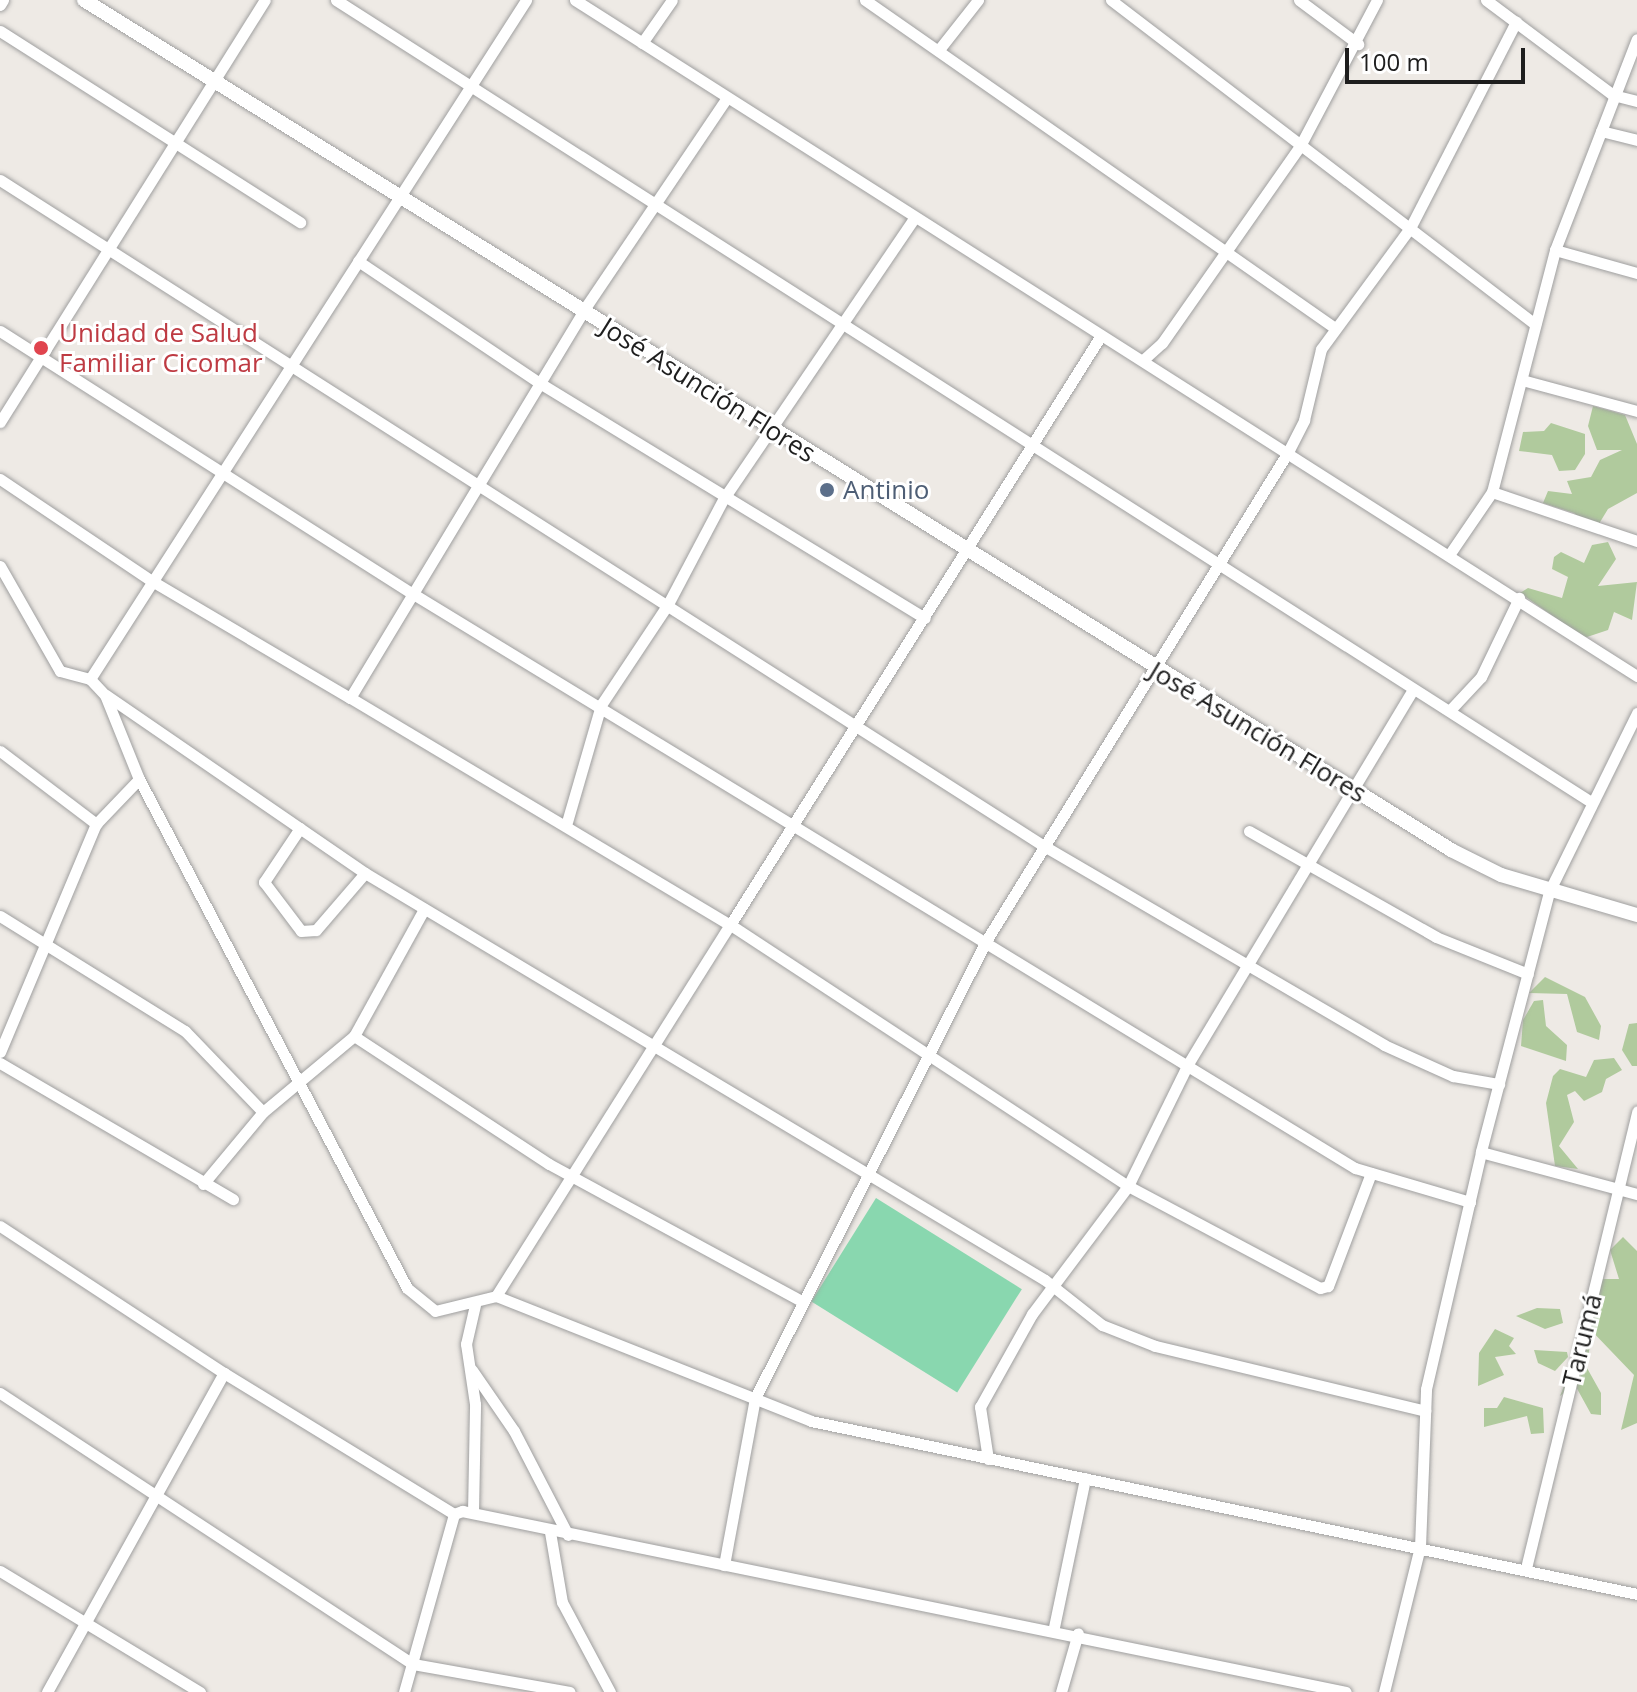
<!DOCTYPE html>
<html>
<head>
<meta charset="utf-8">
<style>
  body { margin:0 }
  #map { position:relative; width:1637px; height:1692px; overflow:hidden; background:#eeeae5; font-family:"Open Sans",sans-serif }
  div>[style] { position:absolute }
  .forest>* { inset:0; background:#b0ca9d }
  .pitch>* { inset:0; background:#89d7af; transform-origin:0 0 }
  .roads { filter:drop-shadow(0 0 2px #9f9f9f) drop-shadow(0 0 2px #9f9f9f) }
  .minor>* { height:11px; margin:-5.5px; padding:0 5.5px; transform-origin:5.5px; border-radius:5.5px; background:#fff }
  .tertiary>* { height:14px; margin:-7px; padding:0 7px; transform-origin:7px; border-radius:7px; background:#fff }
  .dots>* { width:22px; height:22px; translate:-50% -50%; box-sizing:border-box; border:4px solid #fff; border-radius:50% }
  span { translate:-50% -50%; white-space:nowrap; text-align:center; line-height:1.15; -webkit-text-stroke:6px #fff; paint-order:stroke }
  .health-label { font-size:26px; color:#be3a42 }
  .left { translate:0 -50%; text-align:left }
  .street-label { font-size:26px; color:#1e1e1e }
  .service-label { font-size:26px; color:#4e5e75 }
  .scale { position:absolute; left:1345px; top:48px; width:180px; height:36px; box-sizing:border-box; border:4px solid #1e1e1e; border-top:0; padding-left:10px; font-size:24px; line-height:28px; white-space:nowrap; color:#1e1e1e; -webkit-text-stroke:6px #fff; paint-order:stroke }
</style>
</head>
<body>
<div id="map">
  <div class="forest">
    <i style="clip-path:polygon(1593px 406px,1625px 415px,1637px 444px,1637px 493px,1608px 509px,1594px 532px,1574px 513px,1543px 503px,1548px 491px,1572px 494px,1567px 481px,1591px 477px,1600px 460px,1622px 450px,1597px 450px,1588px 426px)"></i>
    <i style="clip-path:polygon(1551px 423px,1585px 434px,1585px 454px,1575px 470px,1559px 471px,1552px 455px,1519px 451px,1523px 432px,1544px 431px)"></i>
    <i style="clip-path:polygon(1608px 542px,1616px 559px,1598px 586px,1637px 582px,1632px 620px,1614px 612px,1608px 630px,1584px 638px,1520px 593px,1528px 588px,1562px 598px,1568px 577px,1552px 569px,1554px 557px,1561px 552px,1584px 563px,1592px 545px)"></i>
    <i style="clip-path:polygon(1545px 977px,1585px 997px,1601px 1026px,1599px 1040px,1577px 1032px,1567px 994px,1529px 993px)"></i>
    <i style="clip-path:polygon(1543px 1000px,1546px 1026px,1567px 1045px,1566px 1061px,1521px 1046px,1523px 1020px,1534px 1001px)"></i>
    <i style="clip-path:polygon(1637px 1023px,1637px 1066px,1632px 1066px,1622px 1050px,1629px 1024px)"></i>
    <i style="clip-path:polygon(1614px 1058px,1622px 1070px,1606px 1079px,1602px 1092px,1584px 1101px,1575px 1091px,1567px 1095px,1574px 1122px,1559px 1146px,1578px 1169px,1555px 1166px,1546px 1103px,1553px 1076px,1560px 1069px,1586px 1077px,1594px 1060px)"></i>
    <i style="clip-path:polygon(1623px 1237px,1637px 1251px,1637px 1423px,1621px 1430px,1634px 1375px,1587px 1326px,1600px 1279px,1619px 1279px,1610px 1250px)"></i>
    <i style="clip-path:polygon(1537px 1308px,1560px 1309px,1563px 1323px,1545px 1329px,1516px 1316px)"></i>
    <i style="clip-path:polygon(1495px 1329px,1514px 1338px,1509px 1346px,1516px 1354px,1495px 1357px,1504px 1375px,1478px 1386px,1479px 1353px)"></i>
    <i style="clip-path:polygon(1584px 1337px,1590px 1343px,1587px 1368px,1601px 1393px,1601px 1415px,1591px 1414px,1575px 1385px,1560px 1396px)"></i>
    <i style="clip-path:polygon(1534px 1350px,1567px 1352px,1568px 1357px,1555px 1371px,1538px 1363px)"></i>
    <i style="clip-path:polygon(1504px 1397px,1543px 1408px,1544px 1433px,1531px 1434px,1527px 1416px,1484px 1427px,1484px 1408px,1497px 1408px)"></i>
  </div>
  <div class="pitch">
    <i style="left:876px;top:1198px;width:172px;height:122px;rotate:32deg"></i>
  </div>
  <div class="roads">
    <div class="minor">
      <i style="left:336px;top:0;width:1486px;rotate:32.58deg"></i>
      <i style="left:575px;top:0;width:1259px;rotate:32.48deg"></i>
      <i style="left:865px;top:0;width:573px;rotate:34.91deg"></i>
      <i style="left:1111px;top:0;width:534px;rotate:37.39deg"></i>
      <i style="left:1299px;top:0;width:74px;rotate:36.7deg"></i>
      <i style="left:1486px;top:0;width:159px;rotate:36.8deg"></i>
      <i style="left:1613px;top:95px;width:25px;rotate:14deg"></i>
      <i style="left:0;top:5px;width:6px;rotate:-59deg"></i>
      <i style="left:0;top:31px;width:356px;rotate:32.5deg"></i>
      <i style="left:642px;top:43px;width:52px;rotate:-55.1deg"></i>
      <i style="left:941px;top:47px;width:60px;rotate:-51.8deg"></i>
      <i style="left:1601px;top:131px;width:37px;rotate:14deg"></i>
      <i style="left:0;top:180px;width:1238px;rotate:32.54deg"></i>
      <i style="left:1044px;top:846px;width:394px;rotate:30.3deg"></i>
      <i style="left:1384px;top:1045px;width:76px;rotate:24.2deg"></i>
      <i style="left:1453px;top:1076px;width:47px;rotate:9.9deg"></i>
      <i style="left:1555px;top:250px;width:85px;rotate:15.7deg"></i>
      <i style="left:358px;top:261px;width:217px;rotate:33.9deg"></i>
      <i style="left:538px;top:382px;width:453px;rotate:31.4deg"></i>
      <i style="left:0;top:331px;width:492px;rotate:32.5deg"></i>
      <i style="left:415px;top:595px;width:1101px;rotate:31.37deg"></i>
      <i style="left:1355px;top:1168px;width:120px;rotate:16.5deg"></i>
      <i style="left:1143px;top:360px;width:25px;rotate:-42deg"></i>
      <i style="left:1162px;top:343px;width:241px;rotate:-55deg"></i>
      <i style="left:1300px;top:146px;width:165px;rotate:-62.2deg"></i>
      <i style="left:1522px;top:380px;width:119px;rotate:15.1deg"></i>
      <i style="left:0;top:422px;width:498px;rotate:-57.9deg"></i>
      <i style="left:0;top:479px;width:183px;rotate:33.9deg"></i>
      <i style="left:152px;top:581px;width:230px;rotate:30.6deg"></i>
      <i style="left:1492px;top:492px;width:153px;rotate:18.7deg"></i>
      <i style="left:1449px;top:555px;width:76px;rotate:-55.7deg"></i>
      <i style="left:1492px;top:492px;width:250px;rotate:-75.4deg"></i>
      <i style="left:1555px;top:250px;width:226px;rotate:-68.8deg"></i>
      <i style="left:0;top:566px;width:121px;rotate:60.3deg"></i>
      <i style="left:60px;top:671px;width:31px;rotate:15deg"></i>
      <i style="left:90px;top:679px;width:22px;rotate:47deg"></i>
      <i style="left:105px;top:695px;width:91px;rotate:68deg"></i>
      <i style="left:139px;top:779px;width:575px;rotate:62.23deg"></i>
      <i style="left:407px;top:1288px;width:36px;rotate:39deg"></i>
      <i style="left:435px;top:1311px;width:63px;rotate:-13.8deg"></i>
      <i style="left:496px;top:1296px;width:439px;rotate:-57.8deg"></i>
      <i style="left:730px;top:925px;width:443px;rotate:-149.1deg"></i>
      <i style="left:350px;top:698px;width:452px;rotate:-58.9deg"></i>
      <i style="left:583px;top:311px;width:256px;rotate:-56deg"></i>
      <i style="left:90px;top:679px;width:807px;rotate:-57.29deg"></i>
      <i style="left:106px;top:695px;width:314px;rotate:34.5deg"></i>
      <i style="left:365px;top:873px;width:792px;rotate:30.9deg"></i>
      <i style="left:1045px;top:1280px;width:73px;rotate:38.3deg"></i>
      <i style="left:1102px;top:1325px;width:57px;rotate:21.6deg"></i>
      <i style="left:1155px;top:1346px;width:278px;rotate:13.5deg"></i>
      <i style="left:1452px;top:708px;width:42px;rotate:-46.9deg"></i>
      <i style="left:1481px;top:677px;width:88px;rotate:-64.3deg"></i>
      <i style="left:1637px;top:713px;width:199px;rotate:116.2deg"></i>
      <i style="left:1549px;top:892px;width:269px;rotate:104.7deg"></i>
      <i style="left:1481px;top:1152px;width:162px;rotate:15.1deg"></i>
      <i style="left:0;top:751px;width:121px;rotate:37.2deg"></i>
      <i style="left:567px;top:822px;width:122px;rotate:-73.8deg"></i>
      <i style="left:601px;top:705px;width:121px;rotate:-56.4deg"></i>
      <i style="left:668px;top:604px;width:120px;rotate:-62.2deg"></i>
      <i style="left:724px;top:498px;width:335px;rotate:-55.8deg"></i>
      <i style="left:300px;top:828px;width:65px;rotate:123.7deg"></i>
      <i style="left:264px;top:882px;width:61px;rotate:52.9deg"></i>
      <i style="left:301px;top:931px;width:15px;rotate:-4deg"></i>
      <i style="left:316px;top:930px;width:75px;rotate:-49.3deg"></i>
      <i style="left:1249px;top:831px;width:215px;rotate:29.5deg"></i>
      <i style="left:1436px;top:937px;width:99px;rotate:21.9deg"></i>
      <i style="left:0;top:916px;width:218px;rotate:31.9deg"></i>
      <i style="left:185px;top:1031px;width:112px;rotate:46.1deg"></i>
      <i style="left:354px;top:1036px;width:233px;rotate:33.3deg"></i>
      <i style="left:549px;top:1164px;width:287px;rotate:28.5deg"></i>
      <i style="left:0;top:1052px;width:247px;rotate:-67.2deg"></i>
      <i style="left:96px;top:824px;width:62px;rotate:-46.3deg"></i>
      <i style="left:0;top:1063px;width:270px;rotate:30.3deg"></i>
      <i style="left:1371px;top:1173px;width:121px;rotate:110.8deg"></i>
      <i style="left:1328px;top:1286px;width:8px;rotate:166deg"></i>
      <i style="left:1320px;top:1288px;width:217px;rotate:-152deg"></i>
      <i style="left:1128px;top:1186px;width:136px;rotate:-63.8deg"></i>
      <i style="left:1188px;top:1064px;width:437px;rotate:-59deg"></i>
      <i style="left:203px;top:1184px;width:94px;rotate:-50.2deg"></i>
      <i style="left:263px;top:1112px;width:119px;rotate:-39.9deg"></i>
      <i style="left:354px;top:1036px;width:145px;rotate:-61.1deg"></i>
      <i style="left:0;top:1226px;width:268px;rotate:33.3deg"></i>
      <i style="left:496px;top:1296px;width:339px;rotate:21.6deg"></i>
      <i style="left:811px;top:1421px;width:844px;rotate:11.83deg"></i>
      <i style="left:472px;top:1370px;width:74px;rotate:55.5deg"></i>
      <i style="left:514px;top:1431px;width:117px;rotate:62.6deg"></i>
      <i style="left:0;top:1393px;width:494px;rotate:33.3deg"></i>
      <i style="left:413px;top:1664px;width:159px;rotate:10.1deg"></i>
      <i style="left:988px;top:1459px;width:53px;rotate:-98.7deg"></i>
      <i style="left:980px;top:1407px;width:107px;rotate:-60.8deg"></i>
      <i style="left:1032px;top:1314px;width:160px;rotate:-53.1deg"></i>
      <i style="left:1128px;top:1186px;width:476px;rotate:-146.7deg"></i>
      <i style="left:730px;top:925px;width:695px;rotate:-57.82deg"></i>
      <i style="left:473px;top:1512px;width:108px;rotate:-88.9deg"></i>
      <i style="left:475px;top:1404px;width:61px;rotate:-98.5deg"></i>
      <i style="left:466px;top:1344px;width:40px;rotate:-77deg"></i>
      <i style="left:550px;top:1532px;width:71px;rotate:80.3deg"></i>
      <i style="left:562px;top:1602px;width:102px;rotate:61.9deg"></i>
      <i style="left:724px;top:1565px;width:170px;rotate:-79.5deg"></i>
      <i style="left:755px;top:1398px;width:512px;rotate:-63.18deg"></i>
      <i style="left:986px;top:941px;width:575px;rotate:-58.3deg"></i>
      <i style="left:1288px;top:452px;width:36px;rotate:-63deg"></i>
      <i style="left:1304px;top:420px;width:73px;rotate:-76.5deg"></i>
      <i style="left:1321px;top:349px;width:150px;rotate:-53.7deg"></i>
      <i style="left:1410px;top:228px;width:232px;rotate:-62.8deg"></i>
      <i style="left:1526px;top:1568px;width:470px;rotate:-76.3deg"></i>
      <i style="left:0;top:1571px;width:234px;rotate:31.2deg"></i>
      <i style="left:1054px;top:1627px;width:152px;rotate:-78.2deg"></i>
      <i style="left:47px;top:1692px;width:365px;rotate:-61deg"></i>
      <i style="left:224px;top:1373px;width:270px;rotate:31.5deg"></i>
      <i style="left:404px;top:1692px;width:185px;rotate:-74.3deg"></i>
      <i style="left:454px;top:1514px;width:9px;rotate:-21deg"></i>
      <i style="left:462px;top:1511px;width:902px;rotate:11.57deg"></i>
      <i style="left:1061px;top:1692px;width:61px;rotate:-73.9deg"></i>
      <i style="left:1384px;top:1692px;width:149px;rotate:-76.1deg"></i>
      <i style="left:1420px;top:1547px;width:158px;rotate:-87.8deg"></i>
      <i style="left:1426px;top:1389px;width:243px;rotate:-76.9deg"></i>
    </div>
    <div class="tertiary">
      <i style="left:84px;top:0;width:1610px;rotate:31.87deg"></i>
      <i style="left:1451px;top:850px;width:56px;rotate:26.6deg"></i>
      <i style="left:1501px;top:875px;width:142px;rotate:16.4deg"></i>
    </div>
  </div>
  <div class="dots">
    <i style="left:41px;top:348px;background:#e0444e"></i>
    <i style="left:827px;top:490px;background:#5c6f8a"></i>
  </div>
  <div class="health-label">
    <span class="left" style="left:59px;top:348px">Unidad de Salud<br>Familiar Cicomar</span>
  </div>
  <div class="street-label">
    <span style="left:708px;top:390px;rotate:32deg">José Asunción Flores</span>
    <span style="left:1258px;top:732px;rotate:31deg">José Asunción Flores</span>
    <span style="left:1582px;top:1340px;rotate:-76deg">Tarumá</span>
  </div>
  <div class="service-label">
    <span class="left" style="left:843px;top:490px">Antinio</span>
  </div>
  <div class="scale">100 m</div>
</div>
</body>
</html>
